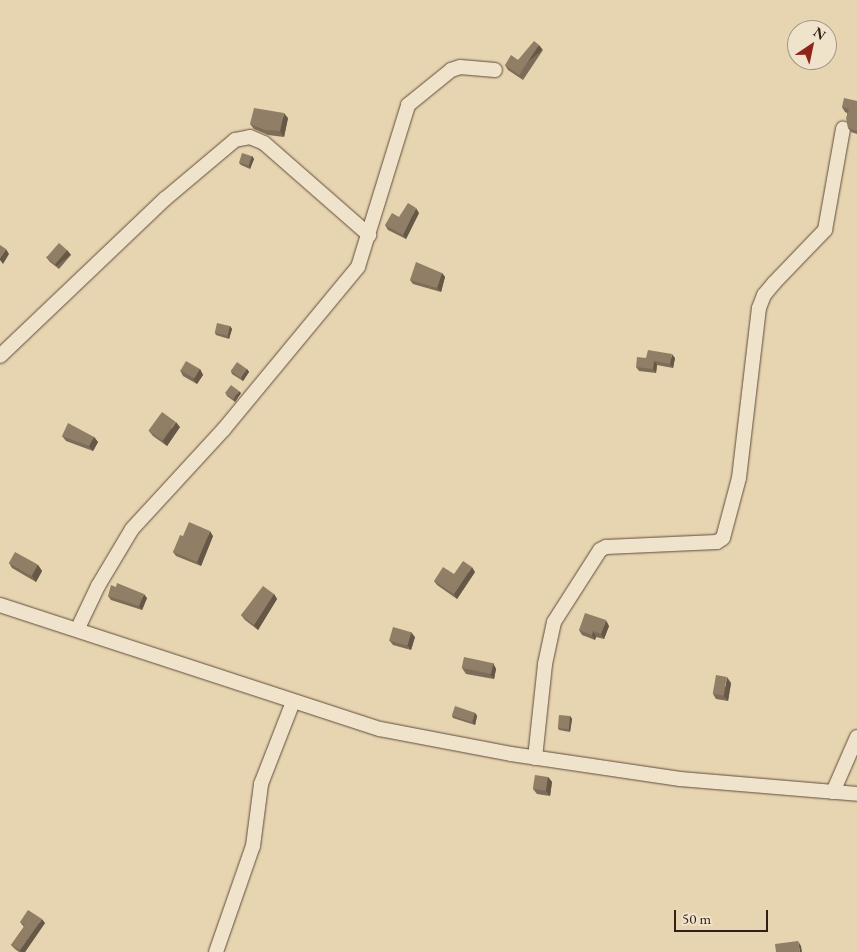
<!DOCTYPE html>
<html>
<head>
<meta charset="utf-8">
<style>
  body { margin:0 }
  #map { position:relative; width:857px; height:952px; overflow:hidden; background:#e7d4b0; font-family:"EB Garamond",serif }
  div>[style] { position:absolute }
  .roads { filter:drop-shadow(0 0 1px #604d3c) drop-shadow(0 0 1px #604d3c) }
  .minor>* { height:14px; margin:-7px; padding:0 7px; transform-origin:7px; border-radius:7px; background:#efe3cc }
  .wall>* { inset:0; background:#7d6c58 }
  .shaded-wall>* { inset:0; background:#665847; transform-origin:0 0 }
  .building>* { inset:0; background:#917e66; transform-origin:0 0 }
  span { translate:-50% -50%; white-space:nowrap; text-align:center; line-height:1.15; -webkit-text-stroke:5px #efe3cc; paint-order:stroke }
  .north { position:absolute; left:787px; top:20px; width:50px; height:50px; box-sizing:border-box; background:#efe3cc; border:1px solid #a49583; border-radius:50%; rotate:34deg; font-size:14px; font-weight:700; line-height:20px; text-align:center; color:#332015 }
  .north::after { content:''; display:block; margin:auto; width:18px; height:22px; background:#8f2418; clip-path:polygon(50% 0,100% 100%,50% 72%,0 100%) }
  .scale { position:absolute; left:674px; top:910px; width:94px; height:22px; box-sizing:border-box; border:2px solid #332015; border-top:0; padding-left:6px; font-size:15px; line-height:18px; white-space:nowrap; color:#332015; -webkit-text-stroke:4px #efe3cc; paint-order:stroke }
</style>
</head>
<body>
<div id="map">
  <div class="roads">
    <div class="minor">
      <i style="left:0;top:356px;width:228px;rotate:-43.6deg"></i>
      <i style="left:165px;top:199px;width:92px;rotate:-40.1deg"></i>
      <i style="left:235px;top:140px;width:15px;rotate:-11deg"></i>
      <i style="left:250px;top:137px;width:15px;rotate:23deg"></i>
      <i style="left:264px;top:143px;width:140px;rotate:41.2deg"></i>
      <i style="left:0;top:605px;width:400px;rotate:18.1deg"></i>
      <i style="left:380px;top:729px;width:133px;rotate:10.8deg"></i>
      <i style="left:511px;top:754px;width:171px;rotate:8.4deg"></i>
      <i style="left:680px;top:779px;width:178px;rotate:4.8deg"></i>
      <i style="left:78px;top:628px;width:47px;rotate:-64.5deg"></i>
      <i style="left:98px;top:586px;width:66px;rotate:-59.2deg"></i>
      <i style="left:132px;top:529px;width:136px;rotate:-47.4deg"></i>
      <i style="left:224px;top:429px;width:210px;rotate:-50.4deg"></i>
      <i style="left:358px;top:267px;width:170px;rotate:-72.8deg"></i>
      <i style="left:408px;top:105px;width:55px;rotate:-39.1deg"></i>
      <i style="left:451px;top:70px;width:9px;rotate:-18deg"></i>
      <i style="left:460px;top:67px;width:35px;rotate:5deg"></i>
      <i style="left:535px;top:758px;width:95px;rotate:-83.9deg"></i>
      <i style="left:545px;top:664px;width:43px;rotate:-77.9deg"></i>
      <i style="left:554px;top:622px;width:85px;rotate:-57.4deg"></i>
      <i style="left:600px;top:550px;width:7px;rotate:-27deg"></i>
      <i style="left:606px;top:547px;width:111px;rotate:-2.6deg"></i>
      <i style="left:717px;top:542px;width:7px;rotate:-34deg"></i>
      <i style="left:723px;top:538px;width:62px;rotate:-75.1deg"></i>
      <i style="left:739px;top:478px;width:171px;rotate:-83.3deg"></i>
      <i style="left:759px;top:308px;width:14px;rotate:-69deg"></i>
      <i style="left:764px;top:295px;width:16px;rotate:-50deg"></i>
      <i style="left:774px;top:283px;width:74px;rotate:-46.1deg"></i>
      <i style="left:825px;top:230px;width:103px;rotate:-79.9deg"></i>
      <i style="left:833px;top:792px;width:60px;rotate:-66.4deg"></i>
      <i style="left:216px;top:952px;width:112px;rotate:-70.8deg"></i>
      <i style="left:253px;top:846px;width:63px;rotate:-82.6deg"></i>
      <i style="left:261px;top:784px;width:88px;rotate:-68.7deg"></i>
    </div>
  </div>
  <div class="wall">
    <i style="clip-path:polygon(543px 50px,523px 80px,508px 70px,505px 65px)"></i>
    <i style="clip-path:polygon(857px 101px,857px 134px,851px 132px,848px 128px,847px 113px,845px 112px,842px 107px)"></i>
    <i style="clip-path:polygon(288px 118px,284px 137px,268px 135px,254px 129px,250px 124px)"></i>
    <i style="clip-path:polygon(252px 156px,254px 159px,250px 169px,241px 165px,239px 163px)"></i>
    <i style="clip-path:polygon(419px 213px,406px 239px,388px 230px,385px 225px)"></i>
    <i style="clip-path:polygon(67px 250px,71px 255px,59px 269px,50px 262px,46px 257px)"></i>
    <i style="clip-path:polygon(442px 273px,445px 277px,441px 292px,413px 284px,410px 280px)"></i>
    <i style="clip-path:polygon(230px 326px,232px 329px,229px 339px,216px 335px,215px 333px)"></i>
    <i style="clip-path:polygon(646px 358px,675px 358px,673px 368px,657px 365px,656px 373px,639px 371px,636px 367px)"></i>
    <i style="clip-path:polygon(200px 369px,203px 375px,197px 384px,183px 376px,180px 370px)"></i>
    <i style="clip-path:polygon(247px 369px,249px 372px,243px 381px,232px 374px,231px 371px)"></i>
    <i style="clip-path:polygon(241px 393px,235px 402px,227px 396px,226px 394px)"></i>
    <i style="clip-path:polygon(180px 427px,167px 446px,153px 436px,149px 431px)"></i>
    <i style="clip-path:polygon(62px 436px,94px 437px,98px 442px,93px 451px,66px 441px)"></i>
    <i style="clip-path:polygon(183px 536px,213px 536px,201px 566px,176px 556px,173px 552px)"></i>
    <i style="clip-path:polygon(9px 563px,38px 565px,42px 571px,36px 582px,12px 568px)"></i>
    <i style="clip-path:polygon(475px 572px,457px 599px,437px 585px,434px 581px,454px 574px)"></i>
    <i style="clip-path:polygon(274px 594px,277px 599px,258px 630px,245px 620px,241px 615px)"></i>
    <i style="clip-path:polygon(108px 596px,147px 598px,142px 610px,111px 600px)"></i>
    <i style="clip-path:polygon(609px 626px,604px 639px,596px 637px,595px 640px,582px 635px,579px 630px)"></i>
    <i style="clip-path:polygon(415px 637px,411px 650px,393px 645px,389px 640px)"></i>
    <i style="clip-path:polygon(493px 663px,496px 669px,494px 679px,466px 674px,462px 668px)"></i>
    <i style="clip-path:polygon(731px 683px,728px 701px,716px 699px,713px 694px)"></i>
    <i style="clip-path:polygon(475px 713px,477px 716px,475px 725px,453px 718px,452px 716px)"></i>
    <i style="clip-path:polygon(570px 716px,572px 719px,570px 732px,559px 730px,558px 728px)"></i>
    <i style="clip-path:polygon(548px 777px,552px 782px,550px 796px,537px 794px,533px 789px)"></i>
    <i style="clip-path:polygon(20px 922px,45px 923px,25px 952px,19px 952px,15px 949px,11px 945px,24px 927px)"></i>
  </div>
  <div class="shaded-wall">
    <i style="left:539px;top:45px;width:6px;height:36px;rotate:51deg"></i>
    <i style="clip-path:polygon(284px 113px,288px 118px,284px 137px,280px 131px)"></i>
    <i style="clip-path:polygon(252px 156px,254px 159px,250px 169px,249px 166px)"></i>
    <i style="clip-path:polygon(416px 208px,419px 213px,406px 239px,403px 235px)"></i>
    <i style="clip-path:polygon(6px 249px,9px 254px,3px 264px,0 260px,0 258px)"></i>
    <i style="left:67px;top:250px;width:6px;height:18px;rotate:51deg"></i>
    <i style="clip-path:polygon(442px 273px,445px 277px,441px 292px,437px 288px)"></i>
    <i style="clip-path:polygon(230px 326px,232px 329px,229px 339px,228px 336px)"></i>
    <i style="clip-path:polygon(672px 354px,675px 358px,673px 368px,670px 364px)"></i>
    <i style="clip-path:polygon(654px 361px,657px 365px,656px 373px,653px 369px)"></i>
    <i style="clip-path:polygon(200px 369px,203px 375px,197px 384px,193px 379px)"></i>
    <i style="clip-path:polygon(247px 369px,249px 372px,243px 381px,241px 378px)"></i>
    <i style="clip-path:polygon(239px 391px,241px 393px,235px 402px,234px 399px)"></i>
    <i style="clip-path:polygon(176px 422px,180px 427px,167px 446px,163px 441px)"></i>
    <i style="clip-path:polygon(94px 437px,98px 442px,93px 451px,89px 446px)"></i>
    <i style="clip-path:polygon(210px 531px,213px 536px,201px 566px,197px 562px)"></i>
    <i style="clip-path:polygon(38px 565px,42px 571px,36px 582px,32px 576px)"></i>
    <i style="clip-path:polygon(472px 567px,475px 572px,457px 599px,454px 594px)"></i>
    <i style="clip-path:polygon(144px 594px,147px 598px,142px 610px,139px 606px)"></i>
    <i style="clip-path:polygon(274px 594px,277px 599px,258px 630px,254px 625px)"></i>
    <i style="clip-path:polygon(606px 620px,609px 626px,604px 639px,601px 634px)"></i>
    <i style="clip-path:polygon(593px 631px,596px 637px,595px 640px,592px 635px)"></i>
    <i style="clip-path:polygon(411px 632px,415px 637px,411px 650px,407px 645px)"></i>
    <i style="clip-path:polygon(493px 663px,496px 669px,494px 679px,490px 674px)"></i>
    <i style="clip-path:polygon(727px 677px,731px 683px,728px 701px,724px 696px)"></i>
    <i style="clip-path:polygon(475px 713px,477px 716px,475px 725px,473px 723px)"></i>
    <i style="clip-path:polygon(570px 716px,572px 719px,570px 732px,569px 729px)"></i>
    <i style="clip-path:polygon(548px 777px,552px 782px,550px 796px,546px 791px)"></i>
    <i style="clip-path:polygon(42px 919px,45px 923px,25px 952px,21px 952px,20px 950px)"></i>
    <i style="clip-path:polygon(798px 941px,801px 946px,802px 952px,800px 952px)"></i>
  </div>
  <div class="building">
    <i style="clip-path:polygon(534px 41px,539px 45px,519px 75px,505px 65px,511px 55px,518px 60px)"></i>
    <i style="clip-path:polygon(844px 98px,857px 101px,857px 131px,848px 128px,846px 118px,849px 109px,842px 107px)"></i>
    <i style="clip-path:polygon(254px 108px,284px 113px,280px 131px,265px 130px,250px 124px)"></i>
    <i style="left:242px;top:153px;width:10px;height:10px;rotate:17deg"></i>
    <i style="clip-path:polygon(408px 203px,416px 208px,403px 235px,385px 225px,392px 213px,399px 217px)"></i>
    <i style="left:59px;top:243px;width:11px;height:19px;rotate:41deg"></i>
    <i style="clip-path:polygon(0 245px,6px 249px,0 258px)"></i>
    <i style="clip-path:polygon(416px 262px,442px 273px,437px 288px,410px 280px)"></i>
    <i style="left:217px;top:323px;width:13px;height:10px;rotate:13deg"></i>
    <i style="clip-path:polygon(648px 350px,672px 354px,670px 364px,654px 361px,653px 369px,636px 367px,637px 357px,646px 358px)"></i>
    <i style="left:186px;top:361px;width:16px;height:11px;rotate:30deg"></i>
    <i style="left:237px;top:362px;width:12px;height:11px;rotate:35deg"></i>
    <i style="left:231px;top:385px;width:10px;height:10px;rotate:37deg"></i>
    <i style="left:162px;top:412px;width:17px;height:23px;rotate:36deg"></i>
    <i style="clip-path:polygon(68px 423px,94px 437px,89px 446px,62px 436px)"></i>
    <i style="clip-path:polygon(189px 522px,210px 531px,197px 562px,173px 552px,180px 535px,183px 536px)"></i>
    <i style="left:15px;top:552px;width:26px;height:13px;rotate:29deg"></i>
    <i style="clip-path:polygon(463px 561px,472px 567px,454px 594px,434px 581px,443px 567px,454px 574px)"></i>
    <i style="clip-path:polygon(117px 583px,144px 594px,139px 606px,108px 596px,111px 585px,116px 587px)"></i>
    <i style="clip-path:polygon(263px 586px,274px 594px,254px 625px,241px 615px)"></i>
    <i style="clip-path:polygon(585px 613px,606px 620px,601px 634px,593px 631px,592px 635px,579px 630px)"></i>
    <i style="left:393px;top:627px;width:19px;height:14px;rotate:16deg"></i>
    <i style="left:464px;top:657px;width:30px;height:11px;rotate:12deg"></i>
    <i style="left:716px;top:675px;width:11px;height:19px;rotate:10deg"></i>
    <i style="left:455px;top:706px;width:21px;height:10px;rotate:19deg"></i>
    <i style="left:559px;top:715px;width:11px;height:13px;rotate:5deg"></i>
    <i style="left:535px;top:775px;width:13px;height:14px;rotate:9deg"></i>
    <i style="clip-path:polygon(28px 910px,42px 919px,20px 950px,11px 945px,25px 925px,20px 922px)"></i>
    <i style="clip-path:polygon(798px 941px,800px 952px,776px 952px,775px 944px)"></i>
  </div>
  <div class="north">N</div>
  <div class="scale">50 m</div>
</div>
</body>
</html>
